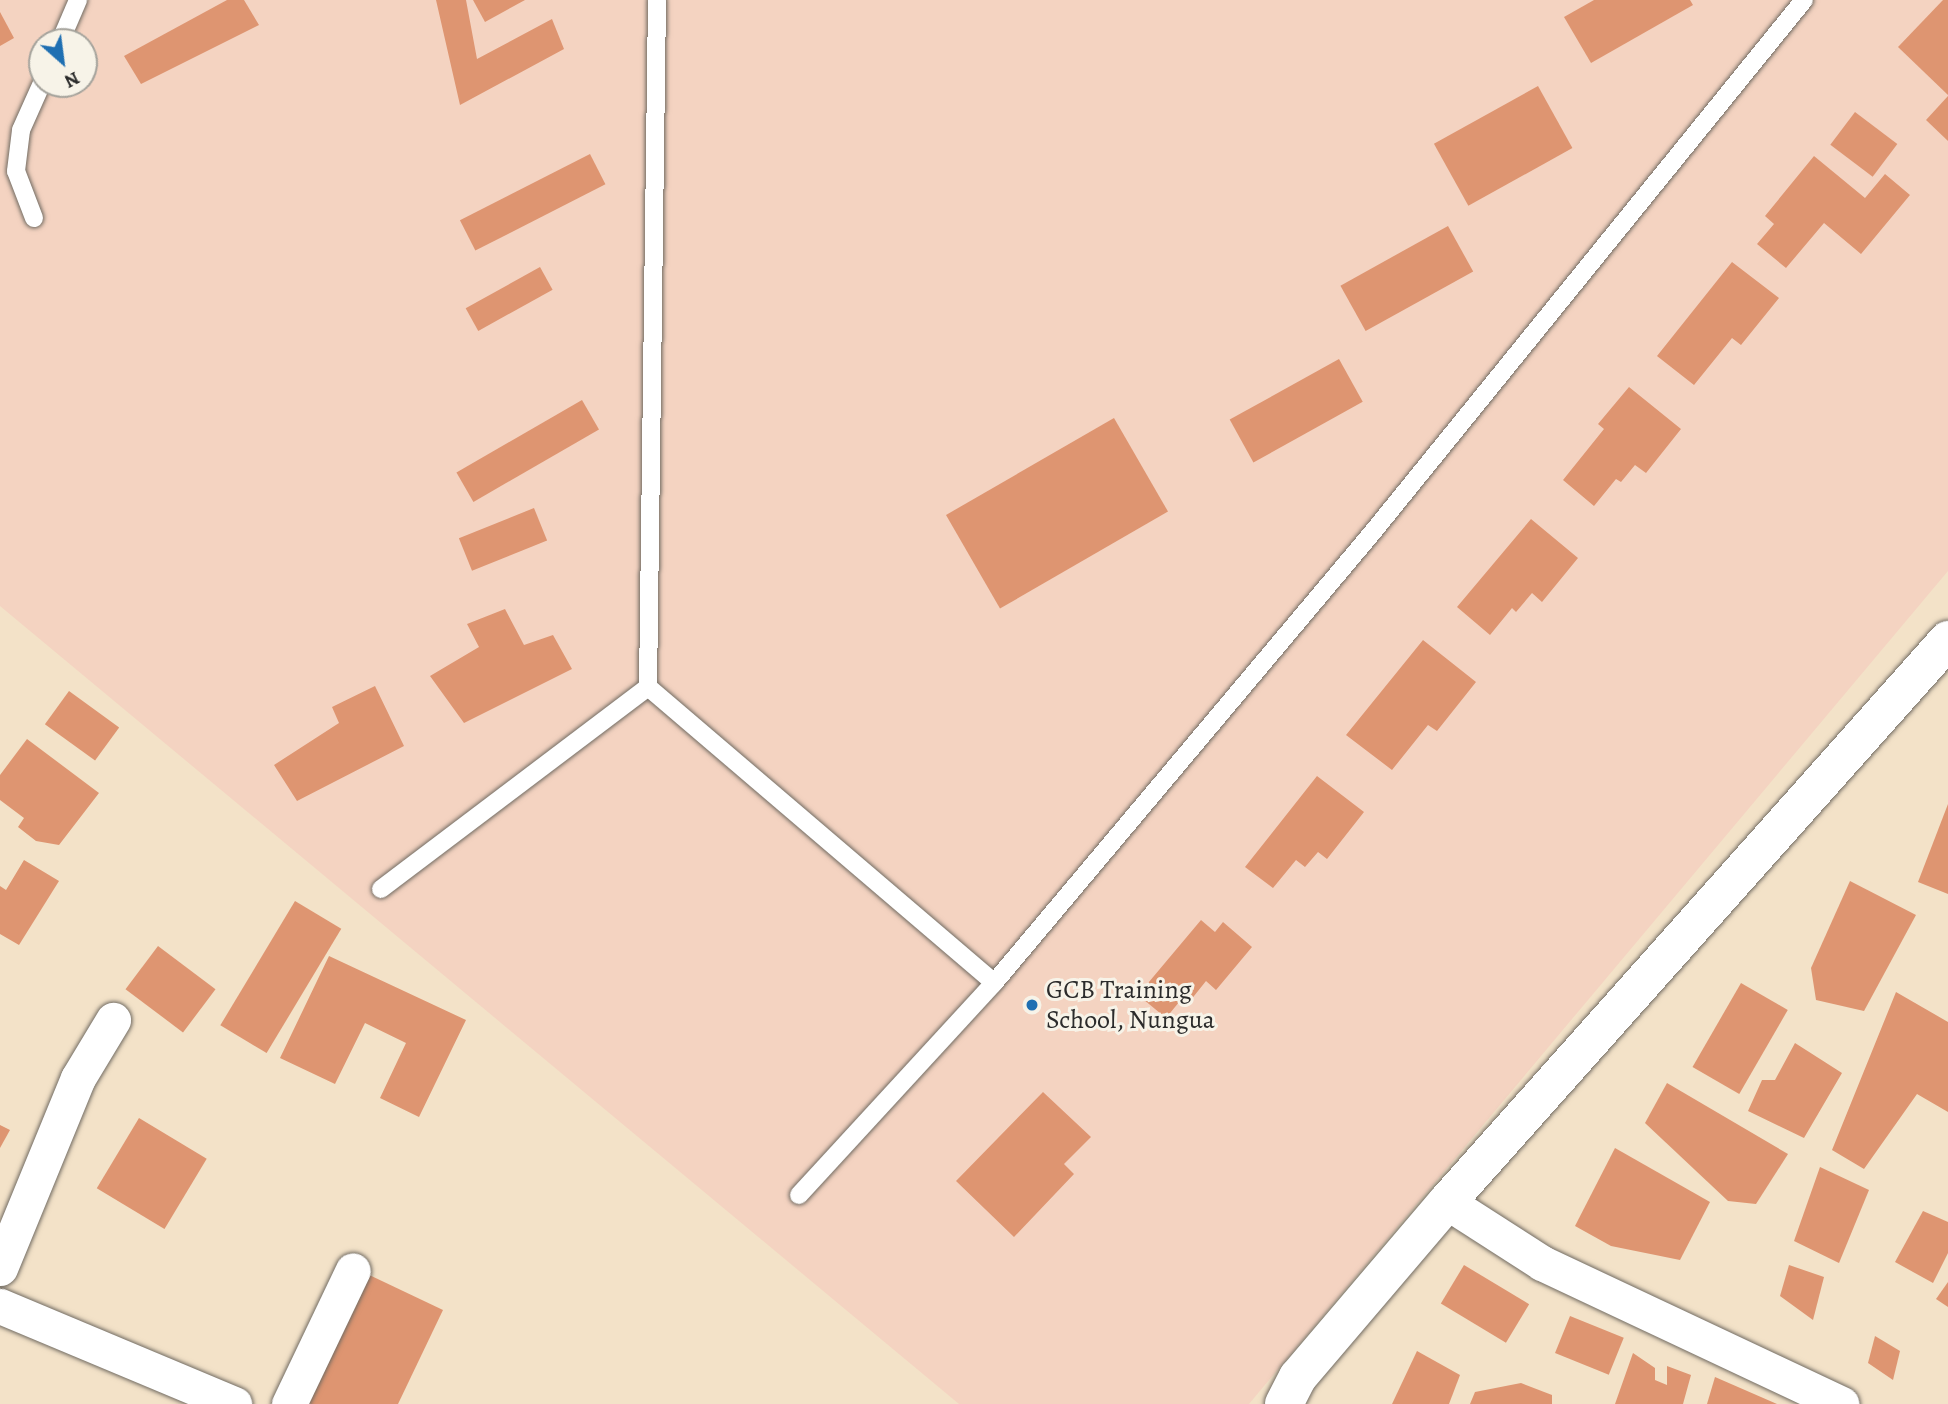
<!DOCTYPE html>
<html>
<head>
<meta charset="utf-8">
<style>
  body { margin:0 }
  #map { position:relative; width:1948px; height:1404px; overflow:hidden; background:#f3e2c8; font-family:Alegreya,serif }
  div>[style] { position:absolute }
  .built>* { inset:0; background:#f4d3c1 }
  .building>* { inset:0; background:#de9571; transform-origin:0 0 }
  .roads { filter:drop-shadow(0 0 2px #716b62) drop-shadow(0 0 2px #716b62) }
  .service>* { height:18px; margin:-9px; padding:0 9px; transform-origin:9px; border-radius:9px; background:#fff }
  .minor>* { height:35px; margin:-17.5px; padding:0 17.5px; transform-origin:17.5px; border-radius:17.5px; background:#fff }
  .tertiary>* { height:38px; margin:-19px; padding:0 19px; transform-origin:19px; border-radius:19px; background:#fff }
  .dots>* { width:19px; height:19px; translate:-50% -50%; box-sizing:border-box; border:4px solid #f7f3e8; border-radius:50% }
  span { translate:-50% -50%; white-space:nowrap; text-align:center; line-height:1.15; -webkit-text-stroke:6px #f7f3e8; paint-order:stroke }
  .poi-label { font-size:26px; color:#2b2b2b }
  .left { translate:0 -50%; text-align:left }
  .north { position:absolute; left:28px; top:28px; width:70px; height:70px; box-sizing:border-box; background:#f7f3e8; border:2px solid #a5a39c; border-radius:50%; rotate:152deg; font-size:19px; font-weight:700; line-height:28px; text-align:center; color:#2b2b2b }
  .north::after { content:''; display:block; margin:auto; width:24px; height:32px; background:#1f6fb2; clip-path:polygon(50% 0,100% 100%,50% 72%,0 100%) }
</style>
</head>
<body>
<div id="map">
  <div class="built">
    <i style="clip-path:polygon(evenodd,0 0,1948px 0,1948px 571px,1249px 1404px,959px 1404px,0 606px,0 0,42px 42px,84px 42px,84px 84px,42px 84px,42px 42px)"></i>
  </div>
  <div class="building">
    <i style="clip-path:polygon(227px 0,244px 0,259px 25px,141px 84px,124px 56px)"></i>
    <i style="clip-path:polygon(436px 0,466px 0,477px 59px,552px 19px,564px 49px,460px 105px)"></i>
    <i style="clip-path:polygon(473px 0,525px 0,485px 22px)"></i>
    <i style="clip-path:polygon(1594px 0,1690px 0,1693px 5px,1591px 63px,1564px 17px)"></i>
    <i style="clip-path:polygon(1943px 0,1948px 0,1948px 95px,1898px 47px)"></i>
    <i style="clip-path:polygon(0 12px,14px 38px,0 46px)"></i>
    <i style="left:1538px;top:86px;width:71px;height:119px;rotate:61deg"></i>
    <i style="clip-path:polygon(1948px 96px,1948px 141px,1926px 120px)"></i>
    <i style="left:1855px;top:112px;width:53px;height:41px;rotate:37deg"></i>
    <i style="left:590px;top:154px;width:34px;height:146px;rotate:63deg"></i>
    <i style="clip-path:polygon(1814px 156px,1865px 198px,1885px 174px,1910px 195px,1861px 254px,1824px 223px,1786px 268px,1757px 244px,1774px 224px,1765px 216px)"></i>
    <i style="left:1448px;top:226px;width:52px;height:123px;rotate:61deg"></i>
    <i style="clip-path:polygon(1732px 262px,1779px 298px,1741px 345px,1732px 338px,1694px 385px,1657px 356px)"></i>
    <i style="left:540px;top:267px;width:26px;height:85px;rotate:61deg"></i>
    <i style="left:1339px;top:359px;width:49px;height:125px;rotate:61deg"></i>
    <i style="clip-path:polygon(1629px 387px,1681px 429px,1646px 473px,1635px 465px,1621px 482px,1616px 479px,1594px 506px,1563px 480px,1604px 429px,1598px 424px)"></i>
    <i style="left:582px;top:400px;width:34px;height:145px;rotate:60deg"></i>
    <i style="left:1114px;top:418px;width:108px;height:194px;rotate:60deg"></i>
    <i style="left:534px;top:508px;width:35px;height:81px;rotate:68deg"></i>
    <i style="clip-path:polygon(1531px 519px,1578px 558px,1542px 602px,1532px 593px,1516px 612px,1512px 608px,1490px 635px,1457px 607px)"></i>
    <i style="clip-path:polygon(505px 609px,524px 645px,553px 635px,572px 669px,464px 723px,430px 676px,479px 647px,467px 624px)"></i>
    <i style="clip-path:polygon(1423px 640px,1476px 682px,1437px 731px,1428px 725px,1392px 770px,1346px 735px)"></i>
    <i style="clip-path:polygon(375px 686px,404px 746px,297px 801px,274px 765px,339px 723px,332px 707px)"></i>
    <i style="left:69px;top:691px;width:62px;height:41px;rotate:36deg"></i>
    <i style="clip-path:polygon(27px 739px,99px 793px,59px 845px,36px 841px,18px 827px,24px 818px,0 800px,0 775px)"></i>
    <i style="clip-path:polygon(1317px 776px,1364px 812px,1327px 859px,1318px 852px,1305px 867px,1296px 860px,1273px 888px,1245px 867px)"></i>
    <i style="clip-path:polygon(1948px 804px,1948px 894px,1918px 882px)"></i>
    <i style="clip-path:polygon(24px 860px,59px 881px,19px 945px,0 934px,0 886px,6px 890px)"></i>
    <i style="clip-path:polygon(1850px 881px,1916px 915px,1864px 1011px,1816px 1000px,1811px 968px)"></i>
    <i style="left:295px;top:901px;width:54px;height:145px;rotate:31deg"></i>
    <i style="clip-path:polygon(1201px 920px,1215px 932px,1223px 922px,1252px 947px,1216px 990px,1206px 981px,1190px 1001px,1184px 996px,1166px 1018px,1138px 995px)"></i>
    <i style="left:158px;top:946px;width:72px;height:54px;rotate:37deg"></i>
    <i style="clip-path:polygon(329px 956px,466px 1020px,419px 1117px,380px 1098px,406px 1043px,365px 1023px,335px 1084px,280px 1058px)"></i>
    <i style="left:1741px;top:983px;width:54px;height:97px;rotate:30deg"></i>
    <i style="clip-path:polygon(1896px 992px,1948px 1022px,1948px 1112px,1917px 1094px,1864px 1169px,1832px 1150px)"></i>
    <i style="clip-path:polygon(1795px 1043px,1842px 1073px,1804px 1138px,1748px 1111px,1762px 1080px,1775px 1080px)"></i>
    <i style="clip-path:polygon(1667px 1083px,1788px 1154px,1756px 1204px,1728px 1201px,1645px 1123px)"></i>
    <i style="clip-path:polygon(1043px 1092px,1091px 1137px,1064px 1164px,1074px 1174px,1014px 1237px,956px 1181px)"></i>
    <i style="left:139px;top:1118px;width:79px;height:82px;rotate:31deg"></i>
    <i style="clip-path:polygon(0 1125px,10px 1130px,0 1148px)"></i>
    <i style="clip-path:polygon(1615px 1148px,1710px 1202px,1680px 1260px,1611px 1246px,1575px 1226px)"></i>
    <i style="clip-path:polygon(1820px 1167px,1869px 1190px,1839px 1263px,1794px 1241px)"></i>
    <i style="clip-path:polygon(1923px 1211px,1948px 1222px,1948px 1253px,1933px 1283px,1895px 1262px)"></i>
    <i style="left:1464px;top:1265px;width:76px;height:45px;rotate:31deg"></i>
    <i style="clip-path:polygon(1789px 1265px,1824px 1277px,1813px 1320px,1780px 1296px)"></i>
    <i style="clip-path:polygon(363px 1272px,443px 1310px,398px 1404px,311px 1404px,303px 1400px)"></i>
    <i style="clip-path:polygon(1948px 1282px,1948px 1307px,1936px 1299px)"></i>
    <i style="left:1570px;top:1316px;width:58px;height:40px;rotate:22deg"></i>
    <i style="clip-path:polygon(1875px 1336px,1900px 1351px,1893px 1380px,1868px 1363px)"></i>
    <i style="clip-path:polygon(1417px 1351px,1460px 1375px,1449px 1404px,1392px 1404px)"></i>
    <i style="clip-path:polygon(1633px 1353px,1655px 1368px,1655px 1380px,1667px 1385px,1667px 1366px,1691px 1375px,1683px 1404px,1615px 1404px)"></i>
    <i style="clip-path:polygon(1715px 1377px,1777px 1404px,1707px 1404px)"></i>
    <i style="clip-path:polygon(1521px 1383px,1552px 1395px,1552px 1404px,1470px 1404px,1475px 1392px)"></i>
  </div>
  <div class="roads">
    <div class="service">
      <i style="left:60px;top:42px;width:46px;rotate:-66.8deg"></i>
      <i style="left:34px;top:218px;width:50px;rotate:-111deg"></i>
      <i style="left:16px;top:171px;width:41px;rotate:-83deg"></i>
      <i style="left:21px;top:130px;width:51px;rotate:-65.9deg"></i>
      <i style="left:648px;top:687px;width:687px;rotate:-89.25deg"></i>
      <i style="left:381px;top:889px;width:335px;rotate:-37.1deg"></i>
      <i style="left:648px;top:687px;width:455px;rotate:40.5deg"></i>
      <i style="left:799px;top:1195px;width:288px;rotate:-47.4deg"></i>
      <i style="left:994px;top:983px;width:588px;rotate:-49.97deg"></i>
      <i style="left:1372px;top:533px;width:686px;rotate:-50.98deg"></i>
    </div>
    <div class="minor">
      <i style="left:1447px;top:1202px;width:113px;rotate:32.7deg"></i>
      <i style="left:1542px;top:1263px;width:331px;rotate:25.2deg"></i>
      <i style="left:0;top:1268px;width:205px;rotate:-67.7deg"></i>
      <i style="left:78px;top:1078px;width:68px;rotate:-58.9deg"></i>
      <i style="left:0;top:1306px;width:254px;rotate:22.7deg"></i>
      <i style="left:289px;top:1404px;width:148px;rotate:-64.5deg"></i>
    </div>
    <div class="tertiary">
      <i style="left:1284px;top:1404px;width:30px;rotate:-63deg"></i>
      <i style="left:1298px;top:1377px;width:230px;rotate:-49.6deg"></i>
      <i style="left:1447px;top:1202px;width:753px;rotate:-48.28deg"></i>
    </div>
  </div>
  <div class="dots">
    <i style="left:1032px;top:1005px;background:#1f6fb2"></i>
  </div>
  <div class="poi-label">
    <span class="left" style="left:1046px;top:1005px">GCB Training<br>School, Nungua</span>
  </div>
  <div class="north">N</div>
</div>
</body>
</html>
